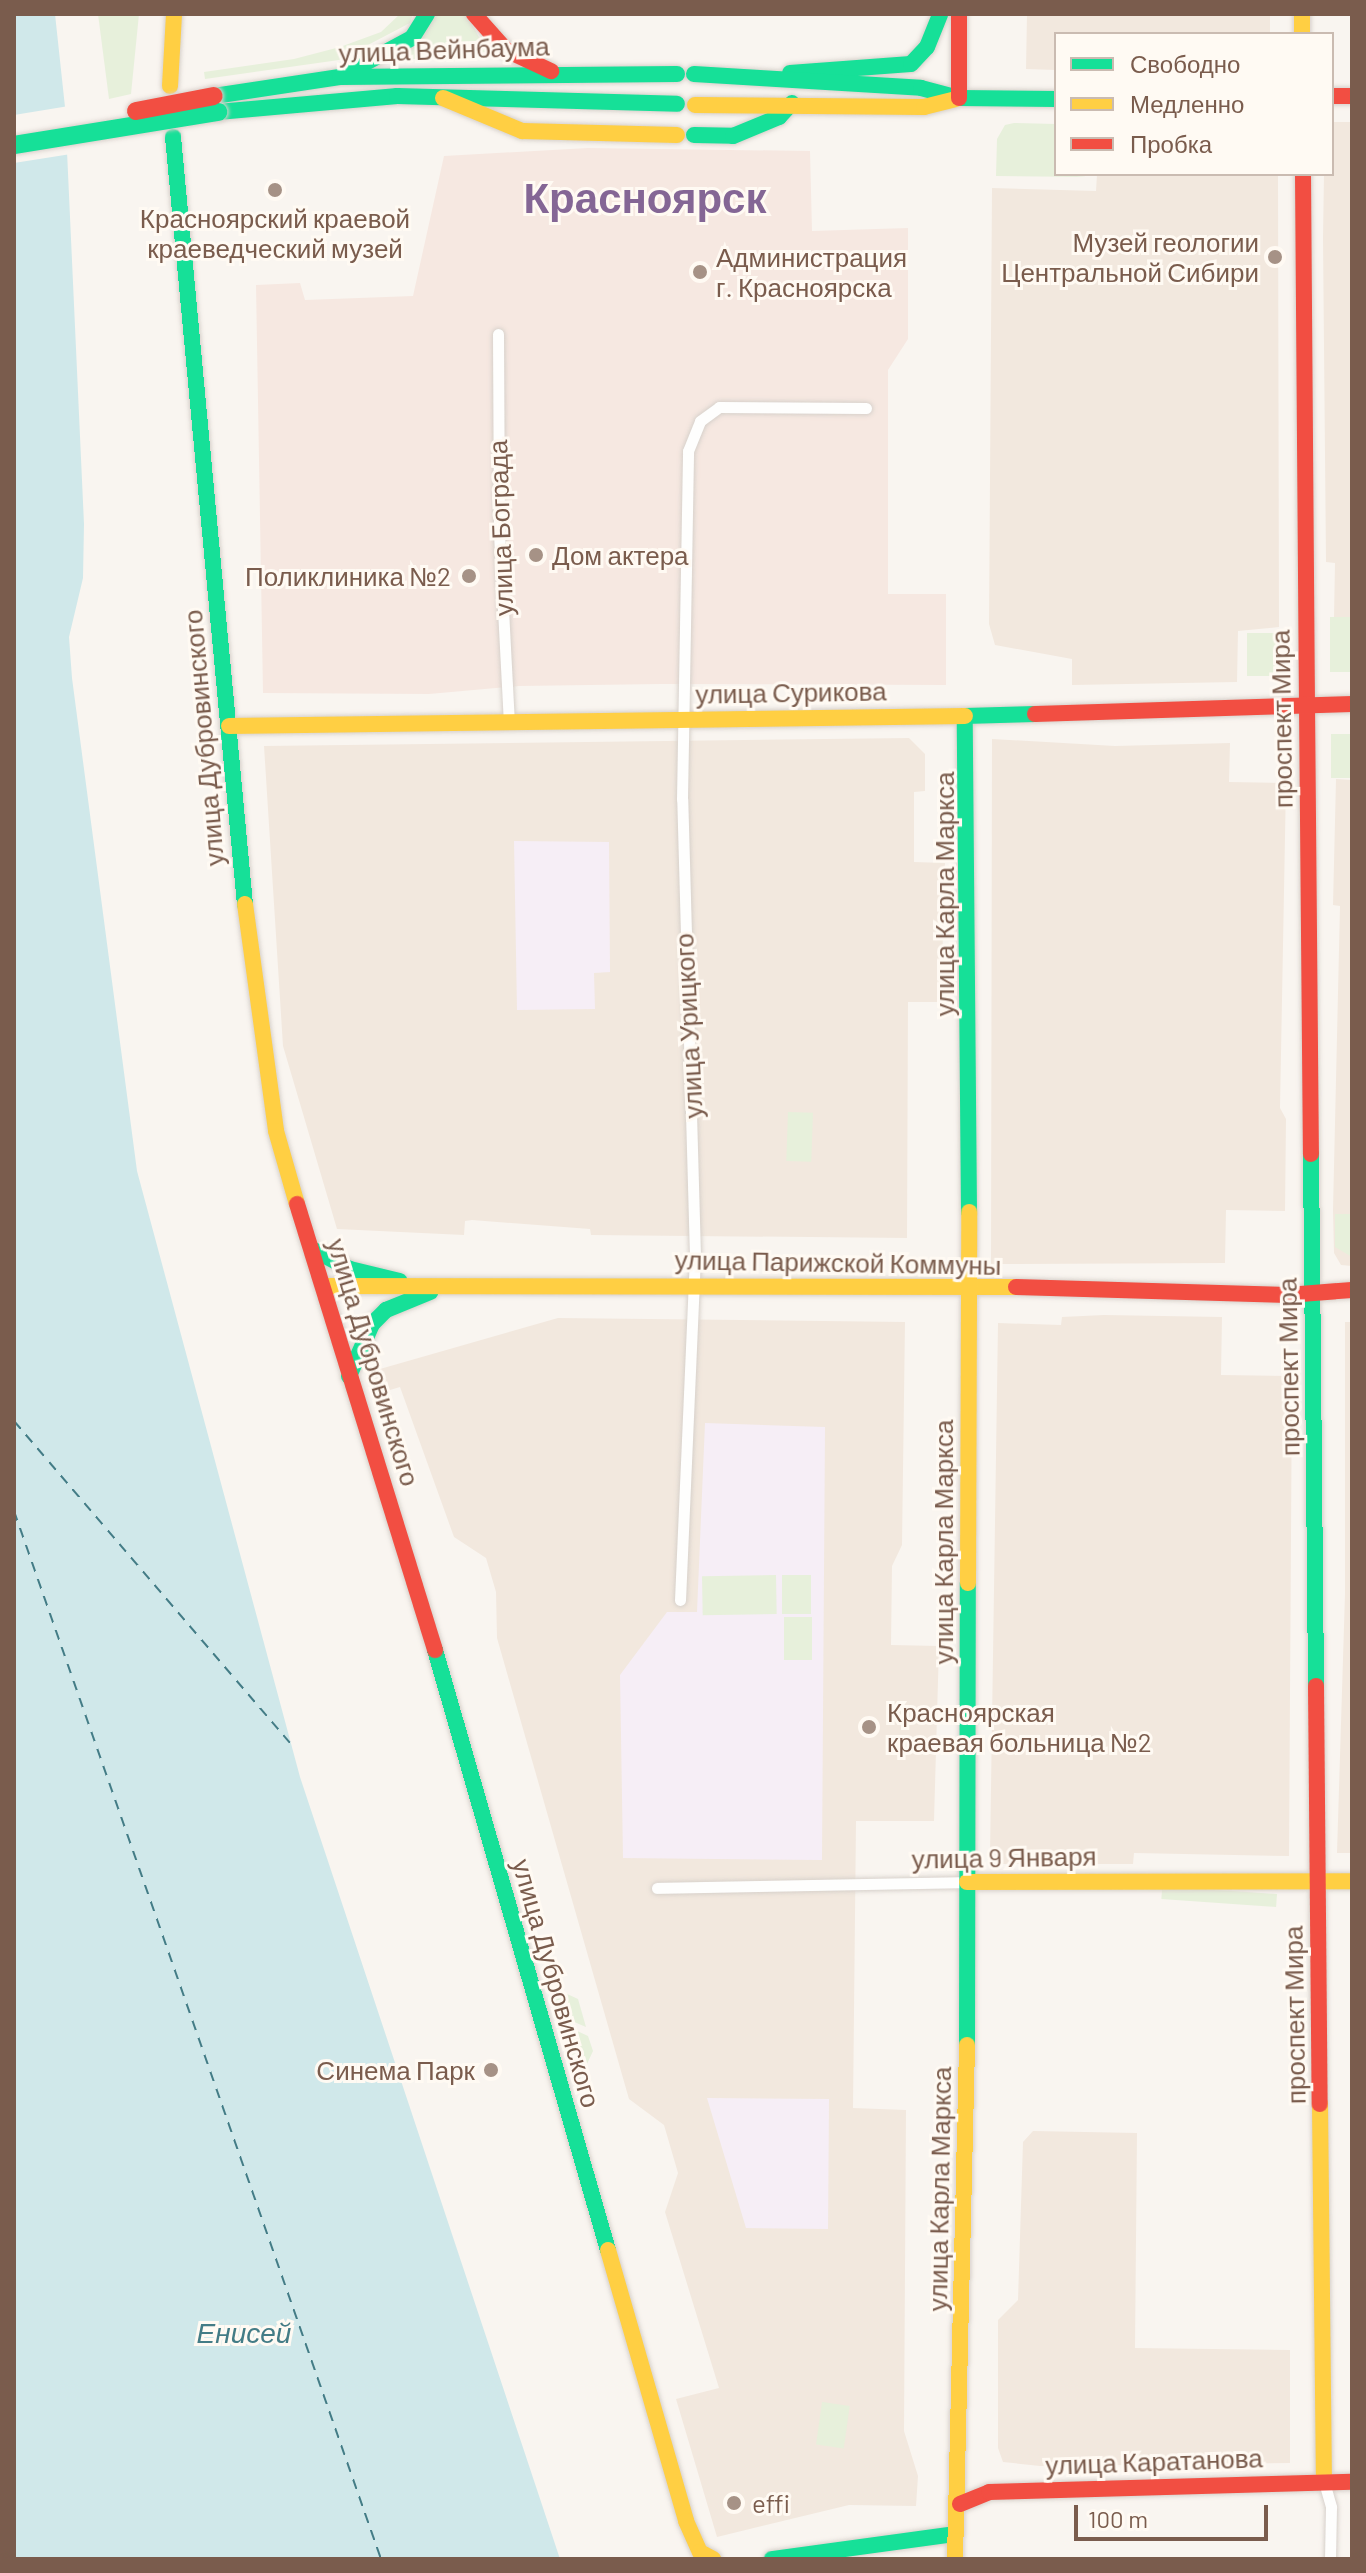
<!DOCTYPE html>
<html>
<head>
<meta charset="utf-8">
<style>
  body { margin:0 }
  #map { position:relative; width:1366px; height:2573px; overflow:hidden; background:#f9f5f0; font-family:Barlow,sans-serif }
  div>[style] { position:absolute }
  .residential>* { inset:0; background:#f2e8de }
  .commercial>* { inset:0; background:#f6e8e1 }
  .education>* { inset:0; background:#f6eef6 }
  .green>* { inset:0; background:#e7f0db; transform-origin:0 0 }
  .water>* { inset:0; background:#d0e8ea }
  .pier>* { inset:0; background:#f9f5f0 }
  .ferry>* { height:2px; margin-top:-1px; transform-origin:0; background:repeating-linear-gradient(90deg,#437c86 0 10px,transparent 0 18px) }
  .roads { filter:drop-shadow(0 0 2px #d7d1cb) drop-shadow(0 0 2px #d7d1cb) }
  .street>* { height:11px; margin:-5.5px; padding:0 5.5px; transform-origin:5.5px; border-radius:5.5px; background:#fefefd }
  .fast>* { height:16px; margin:-8px; padding:0 8px; transform-origin:8px; border-radius:8px; background:#16e098 }
  .slow>* { height:16px; margin:-8px; padding:0 8px; transform-origin:8px; border-radius:8px; background:#ffcf43 }
  .jam>* { height:16px; margin:-8px; padding:0 8px; transform-origin:8px; border-radius:8px; background:#f24e42 }
  .bridges { filter:drop-shadow(0 0 2px #dad1cc) drop-shadow(0 0 2px #dad1cc) }
  .fast-bridge>* { height:18px; margin:-9px; padding:0 9px; transform-origin:9px; border-radius:9px; background:#16e098 }
  .jam-bridge>* { height:18px; margin:-9px; padding:0 9px; transform-origin:9px; border-radius:9px; background:#f24e42 }
  .dots>* { width:22px; height:22px; translate:-50% -50%; box-sizing:border-box; border:4px solid #fffaf3; border-radius:50% }
  span { translate:-50% -50%; white-space:nowrap; text-align:center; line-height:1.15; -webkit-text-stroke:6px #fffaf3; paint-order:stroke }
  .street-label { font-size:26px; color:#7a5c4d }
  .poi-label { font-size:26px; color:#7a5c4d }
  .right { translate:-100% -50%; text-align:right }
  .left { translate:0 -50%; text-align:left }
  .water-label { font-size:28px; color:#437c86; font-style:italic }
  .town-label { font-size:42px; color:#846695; font-weight:700 }
  .frame { position:absolute; inset:0; border:16px solid #7a5c4d; pointer-events:none }
  .legend { position:absolute; left:1054px; top:32px; width:280px; height:144px; box-sizing:border-box; background:#fffaf3; border:2px solid #cabbb1; margin:0; padding:10px 14px; list-style:none; font-size:24px; color:#7a5c4d }
  .legend li { display:flex; align-items:center; gap:16px; height:40px }
  .legend b { width:40px; border:2px solid #cabbb1 }
  .scale { position:absolute; left:1074px; top:2505px; width:194px; height:36px; box-sizing:border-box; border:4px solid #7a5c4d; border-top:0; padding-left:10px; font-size:24px; line-height:28px; white-space:nowrap; color:#7a5c4d; -webkit-text-stroke:6px #fffaf3; paint-order:stroke }
</style>
</head>
<body>
<div id="map">
  <div class="residential">
    <i style="clip-path:polygon(1027px 14px,1270px 14px,1270px 34px,1056px 34px,1056px 70px,1026px 69px)"></i>
    <i style="clip-path:polygon(1332px 122px,1352px 122px,1352px 617px,1334px 617px,1335px 563px,1326px 562px,1323px 238px,1324px 174px,1332px 174px)"></i>
    <i style="clip-path:polygon(1097px 174px,1278px 174px,1279px 627px,1238px 631px,1237px 682px,1072px 685px,1072px 659px,995px 645px,989px 624px,992px 188px,1096px 191px)"></i>
    <i style="clip-path:polygon(909px 738px,925px 754px,925px 791px,914px 792px,914px 862px,945px 863px,941px 1002px,908px 1002px,907px 1238px,591px 1235px,590px 1229px,472px 1220px,465px 1221px,464px 1235px,337px 1229px,283px 1046px,264px 746px)"></i>
    <i style="clip-path:polygon(992px 739px,1115px 746px,1230px 743px,1229px 782px,1286px 783px,1280px 1108px,1286px 1119px,1285px 1211px,1226px 1210px,1225px 1263px,991px 1264px)"></i>
    <i style="clip-path:polygon(1336px 779px,1352px 780px,1352px 1266px,1341px 1265px,1334px 1253px,1333px 1210px,1340px 906px,1333px 905px)"></i>
    <i style="clip-path:polygon(1104px 1315px,1222px 1317px,1221px 1375px,1292px 1376px,1289px 1856px,1134px 1853px,1133px 1864px,994px 1864px,990px 1855px,998px 1323px,1061px 1325px,1062px 1317px)"></i>
    <i style="clip-path:polygon(558px 1318px,905px 1322px,902px 1545px,892px 1566px,891px 1645px,939px 1646px,934px 1821px,856px 1821px,853px 2108px,906px 2110px,904px 2431px,918px 2476px,916px 2506px,849px 2505px,717px 2537px,676px 2399px,719px 2388px,665px 2212px,678px 2173px,664px 2125px,629px 2099px,497px 1638px,496px 1592px,486px 1558px,454px 1537px,400px 1387px,380px 1393px,373px 1371px)"></i>
    <i style="clip-path:polygon(1345px 1322px,1352px 1322px,1352px 1853px,1337px 1853px,1345px 1594px)"></i>
    <i style="clip-path:polygon(1033px 2131px,1137px 2133px,1135px 2348px,1290px 2350px,1290px 2463px,1040px 2466px,1003px 2462px,998px 2448px,998px 2320px,1018px 2300px,1023px 2142px)"></i>
  </div>
  <div class="commercial">
    <i style="clip-path:polygon(588px 148px,810px 151px,812px 231px,908px 228px,908px 339px,888px 370px,888px 594px,946px 594px,946px 685px,661px 684px,519px 686px,429px 694px,263px 693px,256px 285px,300px 283px,305px 300px,413px 296px,444px 156px)"></i>
  </div>
  <div class="education">
    <i style="clip-path:polygon(514px 841px,609px 842px,610px 972px,594px 973px,595px 1009px,517px 1010px)"></i>
    <i style="clip-path:polygon(705px 1423px,825px 1427px,822px 1860px,623px 1858px,620px 1675px,667px 1612px,697px 1612px)"></i>
    <i style="clip-path:polygon(707px 2098px,829px 2099px,828px 2229px,746px 2228px)"></i>
  </div>
  <div class="green">
    <i style="clip-path:polygon(98px 14px,139px 14px,131px 94px,109px 99px)"></i>
    <i style="clip-path:polygon(400px 14px,413px 14px,410px 23px,339px 60px,205px 79px,204px 72px,294px 59px,340px 47px,381px 32px)"></i>
    <i style="clip-path:polygon(434px 14px,466px 14px,479px 37px,496px 51px,384px 62px,407px 47px)"></i>
    <i style="clip-path:polygon(1014px 123px,1056px 124px,1056px 174px,1087px 177px,996px 176px,997px 139px,1005px 125px)"></i>
    <i style="left:1330px;top:617px;width:22px;height:55px"></i>
    <i style="left:1247px;top:633px;width:31px;height:43px"></i>
    <i style="left:1352px;top:734px;width:44px;height:21px;rotate:90deg"></i>
    <i style="left:788px;top:1112px;width:25px;height:49px;rotate:2deg"></i>
    <i style="clip-path:polygon(1335px 1214px,1352px 1214px,1352px 1257px,1335px 1247px)"></i>
    <i style="left:776px;top:1575px;width:39px;height:74px;rotate:89deg"></i>
    <i style="left:782px;top:1575px;width:29px;height:39px"></i>
    <i style="left:812px;top:1617px;width:43px;height:28px;rotate:90deg"></i>
    <i style="left:1277px;top:1894px;width:13px;height:115px;rotate:94deg"></i>
    <i style="clip-path:polygon(552px 1987px,578px 1999px,586px 2027px,560px 2016px)"></i>
    <i style="clip-path:polygon(562px 2024px,588px 2036px,593px 2051px,579px 2081px)"></i>
    <i style="left:822px;top:2402px;width:28px;height:43px;rotate:8deg"></i>
  </div>
  <div class="water">
    <i style="clip-path:polygon(14px 14px,55px 14px,65px 107px,84px 524px,83px 578px,69px 637px,72px 678px,137px 1171px,300px 1777px,560px 2559px,14px 2559px)"></i>
  </div>
  <div class="pier">
    <i style="clip-path:polygon(69px 106px,71px 154px,14px 163px,14px 115px)"></i>
  </div>
  <div class="ferry">
    <i style="left:14px;top:1421px;width:428px;rotate:49.4deg"></i>
    <i style="left:14px;top:1511px;width:1110px;rotate:70.7deg"></i>
  </div>
  <div class="roads">
    <div class="street">
      <i style="left:498px;top:334px;width:199px;rotate:89.7deg"></i>
      <i style="left:499px;top:533px;width:189px;rotate:87deg"></i>
      <i style="left:680px;top:1600px;width:344px;rotate:-87.5deg"></i>
      <i style="left:695px;top:1256px;width:457px;rotate:-91.6deg"></i>
      <i style="left:682px;top:799px;width:348px;rotate:-89deg"></i>
      <i style="left:688px;top:451px;width:32px;rotate:-68deg"></i>
      <i style="left:700px;top:421px;width:24px;rotate:-36deg"></i>
      <i style="left:719px;top:407px;width:147px;rotate:0.4deg"></i>
      <i style="left:657px;top:1888px;width:310px;rotate:-1.1deg"></i>
      <i style="left:1324px;top:2482px;width:26px;rotate:74deg"></i>
      <i style="left:1331px;top:2507px;width:52px;rotate:91.1deg"></i>
    </div>
    <div class="fast">
      <i style="left:790px;top:73px;width:121px;rotate:-4.3deg"></i>
      <i style="left:911px;top:64px;width:23px;rotate:-47deg"></i>
      <i style="left:927px;top:47px;width:35px;rotate:-68deg"></i>
      <i style="left:694px;top:74px;width:227px;rotate:3.5deg"></i>
      <i style="left:921px;top:88px;width:39px;rotate:15deg"></i>
      <i style="left:959px;top:98px;width:97px;rotate:0.6deg"></i>
      <i style="left:343px;top:75px;width:78px;rotate:-28.2deg"></i>
      <i style="left:412px;top:38px;width:28px;rotate:-58deg"></i>
      <i style="left:214px;top:96px;width:127px;rotate:-8.6deg"></i>
      <i style="left:340px;top:77px;width:337px;rotate:-0.5deg"></i>
      <i style="left:218px;top:112px;width:180px;rotate:-5.1deg"></i>
      <i style="left:397px;top:96px;width:280px;rotate:1.6deg"></i>
      <i style="left:694px;top:135px;width:39px;rotate:1deg"></i>
      <i style="left:733px;top:136px;width:50px;rotate:-22.4deg"></i>
      <i style="left:779px;top:117px;width:19px;rotate:-47deg"></i>
      <i style="left:173px;top:137px;width:770px;rotate:84.64deg"></i>
      <i style="left:1311px;top:1154px;width:532px;rotate:89.46deg"></i>
      <i style="left:969px;top:1212px;width:496px;rotate:-90.5deg"></i>
      <i style="left:965px;top:716px;width:70px;rotate:-1.6deg"></i>
      <i style="left:312px;top:1249px;width:43px;rotate:27.8deg"></i>
      <i style="left:350px;top:1269px;width:51px;rotate:13.5deg"></i>
      <i style="left:349px;top:1376px;width:57px;rotate:-66.1deg"></i>
      <i style="left:372px;top:1324px;width:20px;rotate:-45deg"></i>
      <i style="left:386px;top:1310px;width:48px;rotate:-22.2deg"></i>
      <i style="left:435px;top:1650px;width:624px;rotate:73.92deg"></i>
      <i style="left:967px;top:2045px;width:462px;rotate:-89.9deg"></i>
      <i style="left:772px;top:2559px;width:185px;rotate:-7.8deg"></i>
    </div>
    <div class="slow">
      <i style="left:1302px;top:14px;width:20px;rotate:90deg"></i>
      <i style="left:170px;top:86px;width:72px;rotate:-86.8deg"></i>
      <i style="left:443px;top:98px;width:86px;rotate:22.7deg"></i>
      <i style="left:522px;top:131px;width:155px;rotate:1.5deg"></i>
      <i style="left:695px;top:105px;width:229px;rotate:0.5deg"></i>
      <i style="left:924px;top:107px;width:32px;rotate:-14deg"></i>
      <i style="left:229px;top:726px;width:736px;rotate:-0.78deg"></i>
      <i style="left:245px;top:904px;width:229px;rotate:82.2deg"></i>
      <i style="left:276px;top:1131px;width:76px;rotate:74deg"></i>
      <i style="left:324px;top:1286px;width:692px;rotate:0.08deg"></i>
      <i style="left:968px;top:1583px;width:371px;rotate:-89.8deg"></i>
      <i style="left:967px;top:1882px;width:385px;rotate:-0.1deg"></i>
      <i style="left:1320px;top:2104px;width:378px;rotate:89.4deg"></i>
      <i style="left:608px;top:2250px;width:282px;rotate:73.9deg"></i>
      <i style="left:686px;top:2521px;width:34px;rotate:66deg"></i>
      <i style="left:700px;top:2552px;width:15px;rotate:28deg"></i>
      <i style="left:955px;top:2559px;width:514px;rotate:-88.66deg"></i>
    </div>
    <div class="jam">
      <i style="left:474px;top:14px;width:48px;rotate:48.4deg"></i>
      <i style="left:506px;top:50px;width:50px;rotate:25deg"></i>
      <i style="left:959px;top:14px;width:84px;rotate:90deg"></i>
      <i style="left:1332px;top:96px;width:20px"></i>
      <i style="left:1303px;top:174px;width:530px;rotate:89.57deg"></i>
      <i style="left:1307px;top:704px;width:450px;rotate:89.5deg"></i>
      <i style="left:1035px;top:714px;width:317px;rotate:-1.8deg"></i>
      <i style="left:297px;top:1204px;width:467px;rotate:72.8deg"></i>
      <i style="left:1016px;top:1287px;width:272px;rotate:1.7deg"></i>
      <i style="left:1288px;top:1295px;width:64px;rotate:-4.5deg"></i>
      <i style="left:1316px;top:1686px;width:418px;rotate:89.5deg"></i>
      <i style="left:960px;top:2504px;width:31px;rotate:-22deg"></i>
      <i style="left:989px;top:2492px;width:363px;rotate:-1.6deg"></i>
    </div>
  </div>
  <div class="bridges">
    <div class="fast-bridge">
      <i style="left:14px;top:145px;width:207px;rotate:-9.2deg"></i>
    </div>
    <div class="jam-bridge">
      <i style="left:136px;top:111px;width:79px;rotate:-10.9deg"></i>
    </div>
  </div>
  <div class="dots">
    <i style="left:275px;top:190px;background:#a69286"></i>
    <i style="left:1275px;top:257px;background:#a69286"></i>
    <i style="left:700px;top:272px;background:#a69286"></i>
    <i style="left:536px;top:555px;background:#a69286"></i>
    <i style="left:469px;top:576px;background:#a69286"></i>
    <i style="left:869px;top:1727px;background:#a69286"></i>
    <i style="left:491px;top:2070px;background:#a69286"></i>
    <i style="left:734px;top:2503px;background:#a69286"></i>
  </div>
  <div class="street-label">
    <span style="left:444px;top:49px;rotate:-2deg">улица Вейнбаума</span>
    <span style="left:500px;top:528px;rotate:-92deg">улица Бограда</span>
    <span style="left:791px;top:692px;rotate:-1deg">улица Сурикова</span>
    <span style="left:1281px;top:719px;rotate:-91deg">проспект Мира</span>
    <span style="left:203px;top:738px;rotate:-95deg">улица Дубровинского</span>
    <span style="left:944px;top:894px;rotate:-90deg">улица Карла Маркса</span>
    <span style="left:688px;top:1026px;rotate:-93deg">улица Урицкого</span>
    <span style="left:838px;top:1262px;rotate:1deg">улица Парижской Коммуны</span>
    <span style="left:374px;top:1362px;rotate:73deg">улица Дубровинского</span>
    <span style="left:1288px;top:1367px;rotate:-91deg">проспект Мира</span>
    <span style="left:943px;top:1542px;rotate:-90deg">улица Карла Маркса</span>
    <span style="left:1004px;top:1857px;rotate:-1deg">улица 9 Января</span>
    <span style="left:557px;top:1983px;rotate:74deg">улица Дубровинского</span>
    <span style="left:1294px;top:2015px;rotate:-91deg">проспект Мира</span>
    <span style="left:939px;top:2189px;rotate:-89deg">улица Карла Маркса</span>
    <span style="left:1154px;top:2461px;rotate:-2deg">улица Каратанова</span>
  </div>
  <div class="poi-label">
    <span style="left:275px;top:233px">Красноярский краевой<br>краеведческий музей</span>
    <span class="right" style="left:1259px;top:257px">Музей геологии<br>Центральной Сибири</span>
    <span class="left" style="left:716px;top:272px">Администрация<br>г. Красноярска</span>
    <span class="left" style="left:552px;top:555px">Дом актера</span>
    <span class="right" style="left:451px;top:576px">Поликлиника №2</span>
    <span class="left" style="left:887px;top:1727px">Красноярская<br>краевая больница №2</span>
    <span class="right" style="left:475px;top:2070px">Синема Парк</span>
    <span class="left" style="left:752px;top:2503px">effi</span>
  </div>
  <div class="water-label">
    <span style="left:244px;top:2332px">Енисей</span>
  </div>
  <div class="town-label">
    <span style="left:645px;top:196px">Красноярск</span>
  </div>
  <div class="frame"></div>
  <ul class="legend">
  <li><b style="height:10px;background:#16e098"></b>Свободно</li>
  <li><b style="height:10px;background:#ffcf43"></b>Медленно</li>
  <li><b style="height:10px;background:#f24e42"></b>Пробка</li>
  </ul>
  <div class="scale">100 m</div>
</div>
</body>
</html>
